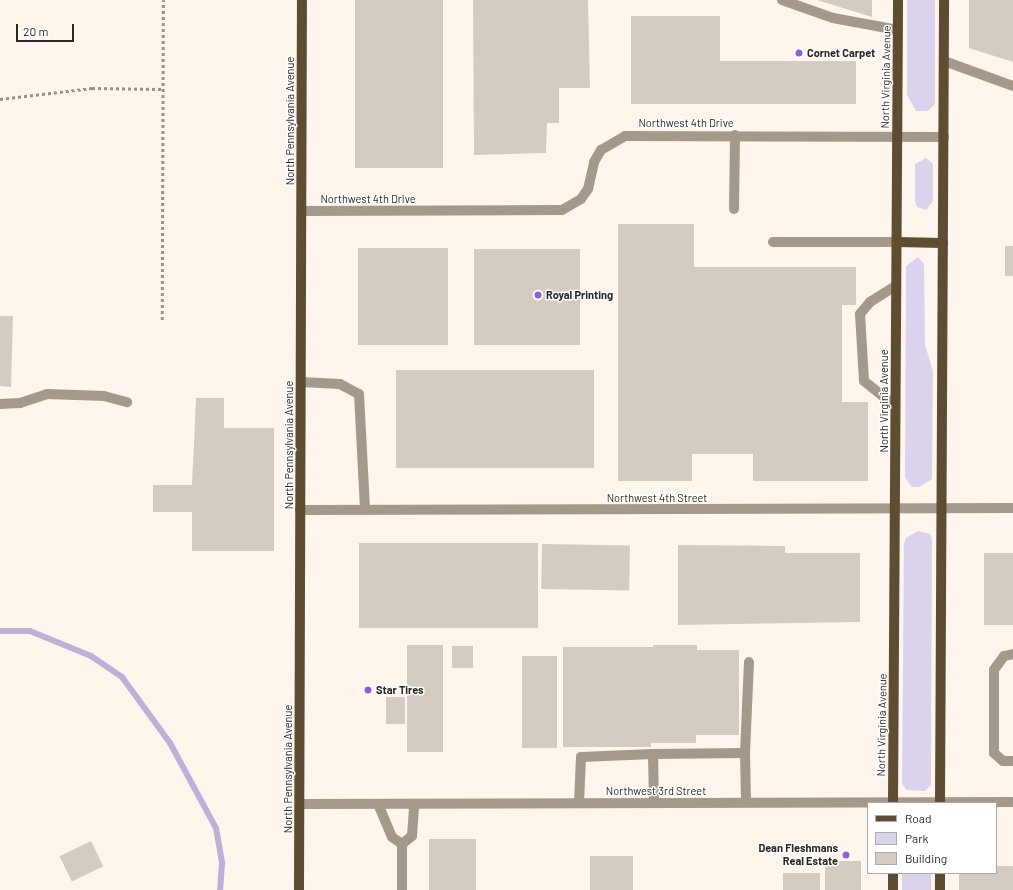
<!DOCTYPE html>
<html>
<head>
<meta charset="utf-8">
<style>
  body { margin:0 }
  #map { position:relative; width:1013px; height:890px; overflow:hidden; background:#fef6ec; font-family:Barlow,sans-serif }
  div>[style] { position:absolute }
  .green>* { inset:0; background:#dbd2ee; transform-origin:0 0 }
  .stream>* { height:6px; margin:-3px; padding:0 3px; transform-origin:3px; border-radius:3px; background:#beb1d8 }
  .building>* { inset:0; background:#d4ccc2; transform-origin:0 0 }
  .path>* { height:2.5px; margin-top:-1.25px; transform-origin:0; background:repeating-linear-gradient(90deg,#97918a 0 3px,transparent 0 6px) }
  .minor>* { height:10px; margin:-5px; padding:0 5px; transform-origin:5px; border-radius:5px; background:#a4998a }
  .major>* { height:10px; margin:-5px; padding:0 5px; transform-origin:5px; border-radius:5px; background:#5f4d33 }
  .dots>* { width:11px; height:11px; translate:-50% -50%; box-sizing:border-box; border:2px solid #fff; border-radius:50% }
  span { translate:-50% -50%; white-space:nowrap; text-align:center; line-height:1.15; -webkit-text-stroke:3px #fff; paint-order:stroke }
  .poi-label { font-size:11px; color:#2c2925; font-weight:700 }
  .left { translate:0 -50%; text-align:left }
  .right { translate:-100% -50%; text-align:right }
  .street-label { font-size:11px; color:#2c2925 }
  .legend { position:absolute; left:867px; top:802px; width:130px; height:72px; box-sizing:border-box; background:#fff; border:1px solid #aba9a8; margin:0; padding:5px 7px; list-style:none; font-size:12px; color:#2c2925 }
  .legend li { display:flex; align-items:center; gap:8px; height:20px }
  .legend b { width:20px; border:1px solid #aba9a8 }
  .scale { position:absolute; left:16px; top:24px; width:58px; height:18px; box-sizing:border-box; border:2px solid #2c2925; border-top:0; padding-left:5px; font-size:12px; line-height:14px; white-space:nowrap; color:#2c2925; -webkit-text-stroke:3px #fff; paint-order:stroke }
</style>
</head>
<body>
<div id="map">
  <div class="green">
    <i style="clip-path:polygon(907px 0,935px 0,935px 104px,928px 111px,916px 111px,907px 95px)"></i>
    <i style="clip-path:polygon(926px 158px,933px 164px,933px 201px,926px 210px,917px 207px,915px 201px,915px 164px)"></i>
    <i style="clip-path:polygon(918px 257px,924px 264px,925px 345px,933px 371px,932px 479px,919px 487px,912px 487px,905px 478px,906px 266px)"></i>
    <i style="clip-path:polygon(918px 531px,930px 534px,932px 540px,931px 785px,925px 791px,906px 790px,902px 783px,904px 544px,906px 538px)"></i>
    <i style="left:902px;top:873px;width:29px;height:17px"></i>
  </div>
  <div class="stream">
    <i style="left:0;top:631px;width:30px"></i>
    <i style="left:30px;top:631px;width:66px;rotate:22.3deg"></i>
    <i style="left:91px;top:656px;width:37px;rotate:34deg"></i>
    <i style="left:122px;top:677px;width:82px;rotate:54deg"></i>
    <i style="left:170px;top:743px;width:97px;rotate:61.6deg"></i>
    <i style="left:216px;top:828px;width:36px;rotate:80deg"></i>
    <i style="left:222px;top:863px;width:27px;rotate:94deg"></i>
  </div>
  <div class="building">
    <i style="left:355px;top:0;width:88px;height:168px"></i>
    <i style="clip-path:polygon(473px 0,588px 0,590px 88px,559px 88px,559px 123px,547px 123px,546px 153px,474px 155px)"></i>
    <i style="clip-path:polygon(817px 0,872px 0,872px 17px)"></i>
    <i style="clip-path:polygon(969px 0,1013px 0,1013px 62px,969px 48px)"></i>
    <i style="clip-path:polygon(631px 16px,720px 16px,720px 61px,856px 61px,856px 104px,631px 104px)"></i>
    <i style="clip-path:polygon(618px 224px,694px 224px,694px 267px,856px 267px,856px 305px,842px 305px,842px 402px,868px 402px,868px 481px,753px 481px,753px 454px,692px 454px,692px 481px,618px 481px)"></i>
    <i style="left:1005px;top:246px;width:8px;height:30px"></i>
    <i style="left:358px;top:248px;width:90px;height:97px"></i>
    <i style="left:474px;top:249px;width:106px;height:96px"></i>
    <i style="clip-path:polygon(0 316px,13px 316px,11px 387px,0 386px)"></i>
    <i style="left:396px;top:370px;width:198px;height:98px"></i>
    <i style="clip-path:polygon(196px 398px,224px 398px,224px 428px,274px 428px,274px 551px,192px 551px,192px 512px,153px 512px,153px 485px,192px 485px)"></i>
    <i style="left:359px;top:543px;width:179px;height:85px"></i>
    <i style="left:542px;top:544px;width:88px;height:45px;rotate:1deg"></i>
    <i style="clip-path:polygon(678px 545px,785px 546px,785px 553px,860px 553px,860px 622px,678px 625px)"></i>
    <i style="left:984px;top:553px;width:29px;height:72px"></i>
    <i style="left:407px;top:645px;width:36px;height:107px"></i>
    <i style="clip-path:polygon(653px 645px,697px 645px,697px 650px,739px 650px,739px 735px,696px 735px,696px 743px,651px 743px,651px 747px,563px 747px,563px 647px,653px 647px)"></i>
    <i style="left:452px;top:646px;width:21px;height:22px"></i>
    <i style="left:522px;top:656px;width:35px;height:92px"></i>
    <i style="left:386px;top:697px;width:19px;height:27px"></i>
    <i style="left:429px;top:839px;width:47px;height:51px"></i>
    <i style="left:91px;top:841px;width:28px;height:35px;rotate:64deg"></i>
    <i style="left:590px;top:856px;width:43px;height:34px"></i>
    <i style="left:825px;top:861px;width:36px;height:29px"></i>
    <i style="clip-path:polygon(996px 866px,1013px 866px,1013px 890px,959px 890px,959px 873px,996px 873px)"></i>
    <i style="left:783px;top:873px;width:37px;height:17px"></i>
  </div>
  <div class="path">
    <i style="left:0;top:99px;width:93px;rotate:-6.8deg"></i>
    <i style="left:92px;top:88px;width:70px;rotate:0.8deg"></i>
    <i style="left:162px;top:320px;width:320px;rotate:-89.8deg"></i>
  </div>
  <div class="minor">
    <i style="left:782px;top:0;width:54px;rotate:19.4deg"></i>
    <i style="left:833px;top:18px;width:66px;rotate:10.5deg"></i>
    <i style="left:944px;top:61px;width:73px;rotate:19.9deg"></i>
    <i style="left:734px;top:209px;width:74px;rotate:-89.2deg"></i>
    <i style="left:302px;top:211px;width:260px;rotate:-0.2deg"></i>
    <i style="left:562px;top:210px;width:22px;rotate:-30deg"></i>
    <i style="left:581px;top:199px;width:12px;rotate:-55deg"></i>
    <i style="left:588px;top:189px;width:28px;rotate:-77deg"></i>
    <i style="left:594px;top:162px;width:14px;rotate:-60deg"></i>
    <i style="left:601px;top:150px;width:28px;rotate:-30deg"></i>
    <i style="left:625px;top:136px;width:319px;rotate:0.2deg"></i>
    <i style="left:773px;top:242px;width:124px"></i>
    <i style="left:301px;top:382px;width:39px;rotate:3deg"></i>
    <i style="left:340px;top:384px;width:21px;rotate:28deg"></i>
    <i style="left:359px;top:394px;width:116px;rotate:87deg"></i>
    <i style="left:0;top:404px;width:20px;rotate:-3deg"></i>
    <i style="left:20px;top:403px;width:28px;rotate:-18deg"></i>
    <i style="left:47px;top:394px;width:57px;rotate:2deg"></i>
    <i style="left:104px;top:396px;width:24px;rotate:15deg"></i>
    <i style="left:895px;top:406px;width:40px;rotate:-141deg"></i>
    <i style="left:864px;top:381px;width:67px;rotate:-93.4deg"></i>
    <i style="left:860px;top:314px;width:16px;rotate:-50deg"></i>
    <i style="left:870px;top:302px;width:31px;rotate:-32deg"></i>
    <i style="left:300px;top:510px;width:713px;rotate:-0.16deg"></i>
    <i style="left:1013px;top:654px;width:9px;rotate:167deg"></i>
    <i style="left:1004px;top:656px;width:17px;rotate:126deg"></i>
    <i style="left:994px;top:670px;width:83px;rotate:90deg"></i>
    <i style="left:994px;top:753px;width:12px;rotate:42deg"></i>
    <i style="left:1003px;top:761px;width:10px"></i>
    <i style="left:745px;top:753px;width:91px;rotate:-87.5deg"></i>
    <i style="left:653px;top:754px;width:92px;rotate:-0.6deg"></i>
    <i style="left:745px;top:753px;width:49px;rotate:88.8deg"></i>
    <i style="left:579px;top:803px;width:46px;rotate:-87.5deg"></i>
    <i style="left:581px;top:757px;width:72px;rotate:-2.4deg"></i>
    <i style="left:653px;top:754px;width:49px;rotate:88.8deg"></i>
    <i style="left:300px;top:804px;width:713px;rotate:-0.16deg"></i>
    <i style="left:378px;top:804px;width:36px;rotate:67deg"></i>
    <i style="left:392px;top:837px;width:12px;rotate:35deg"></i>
    <i style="left:402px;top:844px;width:13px;rotate:-39deg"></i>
    <i style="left:412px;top:836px;width:32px;rotate:-86deg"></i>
    <i style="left:402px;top:890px;width:46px;rotate:-90deg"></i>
  </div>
  <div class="major">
    <i style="left:897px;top:242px;width:46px;rotate:1.2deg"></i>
    <i style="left:893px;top:803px;width:803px;rotate:-89.64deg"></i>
    <i style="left:940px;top:803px;width:803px;rotate:-89.71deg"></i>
    <i style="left:299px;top:890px;width:890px;rotate:-89.81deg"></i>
    <i style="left:893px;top:890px;width:17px;rotate:-90deg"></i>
    <i style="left:940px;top:890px;width:17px;rotate:-90deg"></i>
  </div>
  <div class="dots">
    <i style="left:799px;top:53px;background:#905ed7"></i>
    <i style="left:538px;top:295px;background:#905ed7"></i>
    <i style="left:368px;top:690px;background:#905ed7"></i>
    <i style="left:846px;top:855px;background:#905ed7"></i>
  </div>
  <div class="poi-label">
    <span class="left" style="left:807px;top:53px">Cornet Carpet</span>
    <span class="left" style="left:546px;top:295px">Royal Printing</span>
    <span class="left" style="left:376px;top:690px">Star Tires</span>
    <span class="right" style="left:838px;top:855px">Dean Fleshmans<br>Real Estate</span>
  </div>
  <div class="street-label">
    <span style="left:886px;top:77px;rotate:-89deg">North Virginia Avenue</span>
    <span style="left:290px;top:121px;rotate:-90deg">North Pennsylvania Avenue</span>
    <span style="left:686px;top:123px">Northwest 4th Drive</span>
    <span style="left:368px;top:199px">Northwest 4th Drive</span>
    <span style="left:884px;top:401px;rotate:-90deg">North Virginia Avenue</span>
    <span style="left:289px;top:445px;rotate:-90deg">North Pennsylvania Avenue</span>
    <span style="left:657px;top:498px">Northwest 4th Street</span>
    <span style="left:882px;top:725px;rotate:-89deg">North Virginia Avenue</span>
    <span style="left:288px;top:769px;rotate:-90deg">North Pennsylvania Avenue</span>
    <span style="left:656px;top:791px">Northwest 3rd Street</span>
  </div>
  <ul class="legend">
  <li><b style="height:5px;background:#5f4d33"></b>Road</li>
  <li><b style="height:11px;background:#dbd2ee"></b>Park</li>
  <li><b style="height:11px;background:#d4ccc2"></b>Building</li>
  </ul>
  <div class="scale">20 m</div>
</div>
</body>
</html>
